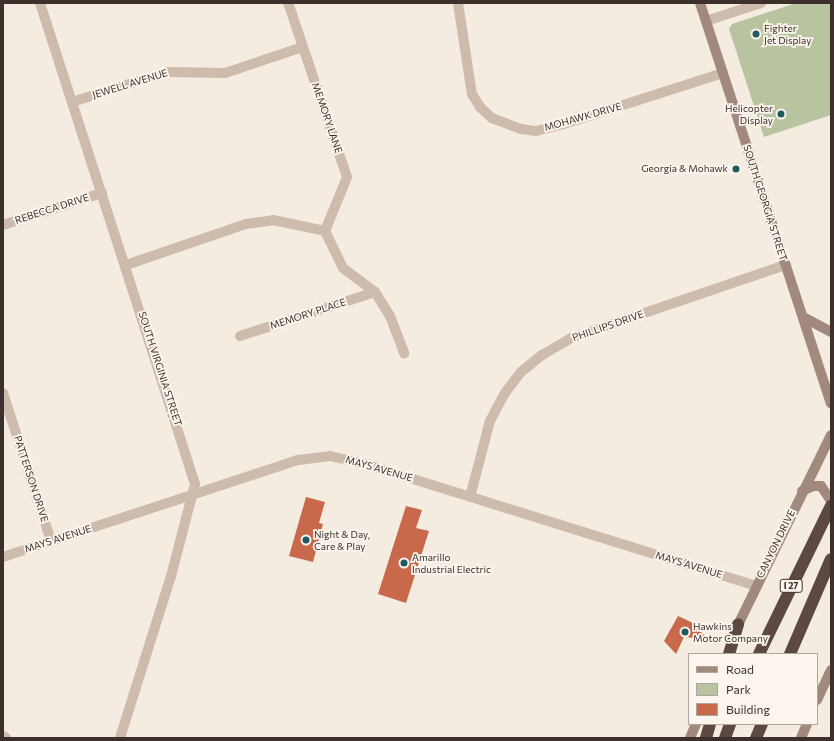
<!DOCTYPE html>
<style>
body{margin:0}
#map{position:relative;width:834px;height:741px;overflow:hidden;background:#f4ebe1;font-family:Commissioner,sans-serif}
div>[style]{position:absolute}
.green>*{inset:0;background:#b8c4a0}
.building>*{inset:0;background:#c8694b}
.minor>*{height:10px;margin:-5px;padding:0 5px;transform-origin:5px;border-radius:5px;background:#cdbbac}
.tertiary>*{height:10px;margin:-5px;padding:0 5px;transform-origin:5px;border-radius:5px;background:#cdbbac}
.secondary>*{height:10px;margin:-5px;padding:0 5px;transform-origin:5px;border-radius:5px;background:#a18a7d}
.motorway>*{height:12px;margin:-6px;padding:0 6px;transform-origin:6px;border-radius:6px;background:#5c4a42}
.dots>*{width:11px;height:11px;translate:-50% -50%;box-sizing:border-box;border:2px solid #fbf5ee;border-radius:50%}
span{translate:-50% -50%;white-space:nowrap;text-align:center;line-height:1.15;-webkit-text-stroke:3.5px #fbf5ee;paint-order:stroke}
.shield-label span{padding:1px 3px;background:#fbf5ee;border:1px solid;border-radius:3px;-webkit-text-stroke-width:0}
.shield-label{font-size:9px;color:#3b302b;font-weight:700}
.poi-label{font-size:10px;color:#3b302b}
.left{translate:0 -50%;text-align:left}
.right{translate:-100% -50%;text-align:right}
.street-label{font-size:10px;color:#3b302b}
.frame{position:absolute;inset:0;border:4px solid #3b302b;pointer-events:none}
.legend{position:absolute;left:688px;top:653px;width:130px;height:72px;box-sizing:border-box;background:#fbf5ee;border:1px solid #aea6a0;margin:0;padding:5px 7px;list-style:none;font-size:12px;color:#3b302b}
.legend li{display:flex;align-items:center;gap:8px;height:20px}
.legend b{width:20px;border:1px solid #aea6a0}
</style>
<div id="map">
<div class="green">
<div style="clip-path:polygon(796px 3px,831px 3px,831px 115px,764px 137px,729px 29px,732px 24px)"></div>
</div>
<div class="building">
<div style="clip-path:polygon(306px 497px,325px 502px,319px 523px,323px 524px,313px 562px,289px 556px)"></div>
<div style="clip-path:polygon(406px 506px,422px 510px,416px 528px,429px 531px,406px 603px,378px 594px)"></div>
<div style="clip-path:polygon(678px 616px,691px 622px,708px 639px,684px 637px,676px 654px,664px 641px)"></div>
</div>
<div class="minor">
<div style="left:458px;top:3px;width:92px;rotate:81.3deg"></div>
<div style="left:472px;top:94px;width:15px;rotate:58deg"></div>
<div style="left:480px;top:107px;width:16px;rotate:43deg"></div>
<div style="left:492px;top:118px;width:31px;rotate:21deg"></div>
<div style="left:521px;top:129px;width:15px;rotate:8deg"></div>
<div style="left:536px;top:131px;width:29px;rotate:-14deg"></div>
<div style="left:564px;top:124px;width:167px;rotate:-17.8deg"></div>
<div style="left:706px;top:21px;width:58px;rotate:-18.1deg"></div>
<div style="left:72px;top:102px;width:101px;rotate:-17.4deg"></div>
<div style="left:168px;top:72px;width:57px;rotate:1deg"></div>
<div style="left:225px;top:73px;width:82px;rotate:-18.4deg"></div>
<div style="left:3px;top:225px;width:104px;rotate:-17.9deg"></div>
<div style="left:325px;top:231px;width:41px;rotate:64.1deg"></div>
<div style="left:343px;top:268px;width:40px;rotate:37deg"></div>
<div style="left:375px;top:292px;width:28px;rotate:58deg"></div>
<div style="left:390px;top:316px;width:40px;rotate:69deg"></div>
<div style="left:126px;top:265px;width:127px;rotate:-18.9deg"></div>
<div style="left:246px;top:224px;width:27px;rotate:-8deg"></div>
<div style="left:273px;top:220px;width:53px;rotate:11.9deg"></div>
<div style="left:325px;top:231px;width:58px;rotate:-67.8deg"></div>
<div style="left:347px;top:177px;width:184px;rotate:-108.7deg"></div>
<div style="left:240px;top:336px;width:142px;rotate:-18.1deg"></div>
<div style="left:3px;top:393px;width:156px;rotate:72deg"></div>
<div style="left:470px;top:497px;width:79px;rotate:-75.3deg"></div>
<div style="left:490px;top:421px;width:32px;rotate:-62deg"></div>
<div style="left:505px;top:393px;width:26px;rotate:-53deg"></div>
<div style="left:521px;top:372px;width:27px;rotate:-39deg"></div>
<div style="left:542px;top:355px;width:34px;rotate:-30deg"></div>
<div style="left:571px;top:338px;width:227px;rotate:-18.8deg"></div>
<div style="left:3px;top:736px;width:4px;rotate:34deg"></div>
</div>
<div class="tertiary">
<div style="left:40px;top:3px;width:505px;rotate:72.14deg"></div>
<div style="left:195px;top:484px;width:95px;rotate:104.6deg"></div>
<div style="left:171px;top:576px;width:170px;rotate:107.5deg"></div>
<div style="left:3px;top:557px;width:311px;rotate:-18.2deg"></div>
<div style="left:298px;top:460px;width:32px;rotate:-7deg"></div>
<div style="left:330px;top:456px;width:36px;rotate:13deg"></div>
<div style="left:365px;top:464px;width:410px;rotate:17.3deg"></div>
</div>
<div class="secondary">
<div style="left:700px;top:3px;width:421px;rotate:71.9deg"></div>
<div style="left:803px;top:317px;width:32px;rotate:28deg"></div>
<div style="left:802px;top:491px;width:12px;rotate:-24deg"></div>
<div style="left:813px;top:486px;width:8px"></div>
<div style="left:821px;top:486px;width:18px;rotate:56deg"></div>
<div style="left:735px;top:631px;width:218px;rotate:-63.9deg"></div>
<div style="left:817px;top:700px;width:33px;rotate:-65deg"></div>
<div style="left:690px;top:738px;width:15px;rotate:-67deg"></div>
<div style="left:801px;top:738px;width:15px;rotate:-67deg"></div>
</div>
<div class="motorway">
<div style="left:729px;top:654px;width:31px;rotate:-73deg"></div>
<div style="left:759px;top:654px;width:165px;rotate:-64.1deg"></div>
<div style="left:790px;top:654px;width:103px;rotate:-66.7deg"></div>
<div style="left:706px;top:738px;width:15px;rotate:-74deg"></div>
<div style="left:725px;top:738px;width:15px;rotate:-70deg"></div>
<div style="left:756px;top:738px;width:15px;rotate:-67deg"></div>
</div>
<div class="dots">
<div style="left:756px;top:34px;background:#1f5a5e"></div>
<div style="left:781px;top:114px;background:#1f5a5e"></div>
<div style="left:736px;top:169px;background:#1f5a5e"></div>
<div style="left:306px;top:540px;background:#1f5a5e"></div>
<div style="left:404px;top:563px;background:#1f5a5e"></div>
<div style="left:685px;top:632px;background:#1f5a5e"></div>
</div>
<div class="shield-label">
<span style="left:791px;top:586px">I 27</span>
</div>
<div class="poi-label">
<span class="left" style="left:764px;top:34px">Fighter<br>Jet Display</span>
<span class="right" style="left:773px;top:114px">Helicopter<br>Display</span>
<span class="right" style="left:728px;top:169px">Georgia &amp; Mohawk</span>
<span class="left" style="left:314px;top:540px">Night &amp; Day,<br>Care &amp; Play</span>
<span class="left" style="left:412px;top:563px">Amarillo<br>Industrial Electric</span>
<span class="left" style="left:693px;top:632px">Hawkins<br>Motor Company</span>
</div>
<div class="street-label">
<span style="left:130px;top:84px;rotate:-17deg">JEWELL AVENUE</span>
<span style="left:583px;top:117px;rotate:-16deg">MOHAWK DRIVE</span>
<span style="left:327px;top:118px;rotate:71deg">MEMORY LANE</span>
<span style="left:765px;top:203px;rotate:72deg">SOUTH GEORGIA STREET</span>
<span style="left:52px;top:209px;rotate:-18deg">REBECCA DRIVE</span>
<span style="left:308px;top:314px;rotate:-18deg">MEMORY PLACE</span>
<span style="left:608px;top:326px;rotate:-19deg">PHILLIPS DRIVE</span>
<span style="left:160px;top:369px;rotate:72deg">SOUTH VIRGINIA STREET</span>
<span style="left:379px;top:469px;rotate:16deg">MAYS AVENUE</span>
<span style="left:31px;top:479px;rotate:72deg">PATTERSON DRIVE</span>
<span style="left:58px;top:539px;rotate:-18deg">MAYS AVENUE</span>
<span style="left:776px;top:544px;rotate:-64deg">CANYON DRIVE</span>
<span style="left:689px;top:565px;rotate:17deg">MAYS AVENUE</span>
</div>
<div class="frame"></div>
<ul class="legend">
<li><b style="height:5px;background:#a18a7d"></b>Road</li>
<li><b style="height:11px;background:#b8c4a0"></b>Park</li>
<li><b style="height:11px;background:#c8694b"></b>Building</li>
</ul>
</div>
